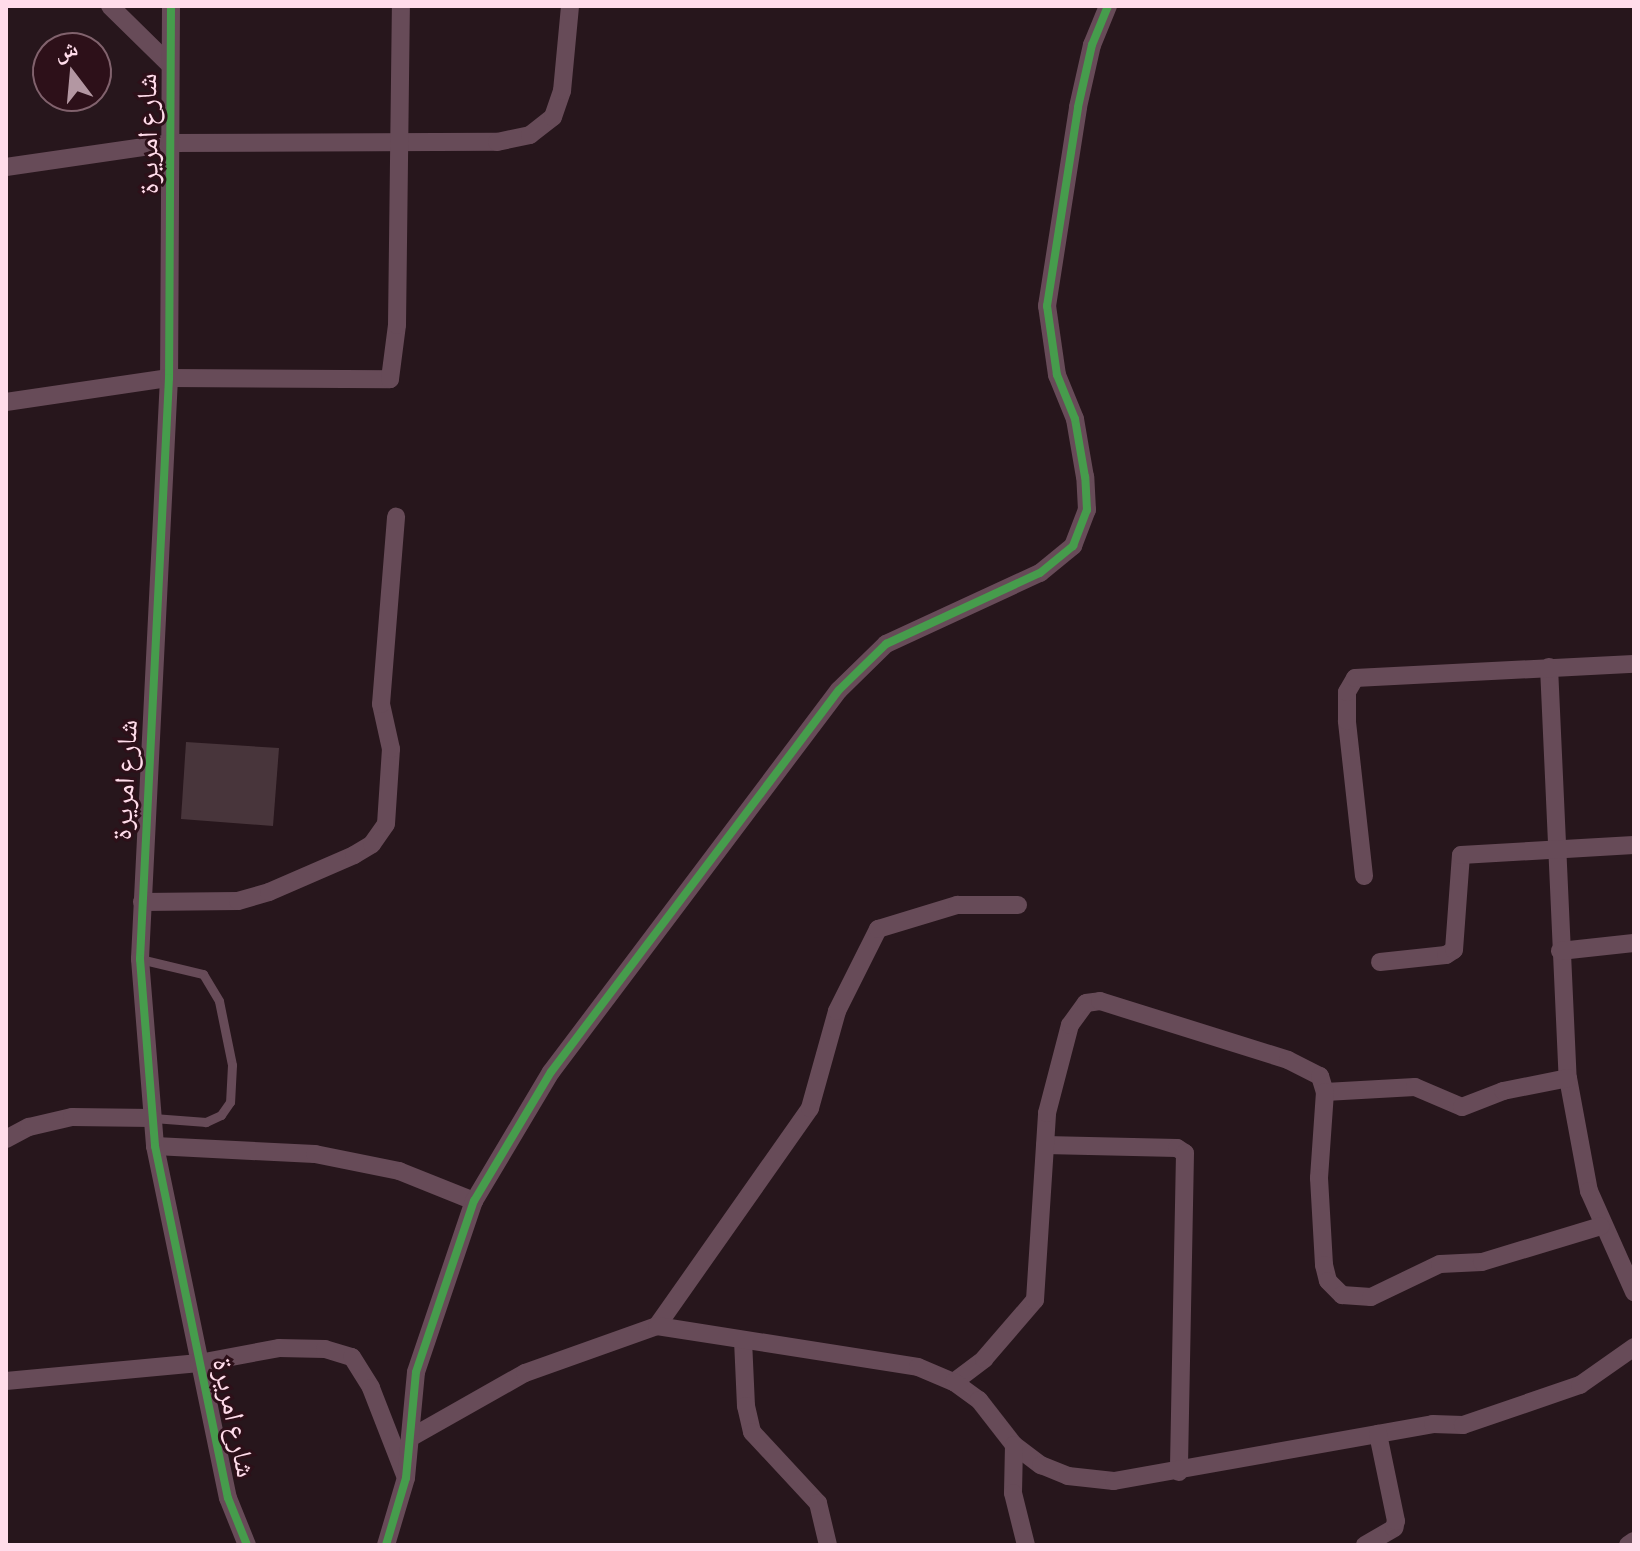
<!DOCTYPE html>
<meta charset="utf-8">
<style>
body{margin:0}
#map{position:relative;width:1640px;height:1551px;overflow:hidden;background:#27161c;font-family:"Alegreya Sans","Noto Naskh Arabic",sans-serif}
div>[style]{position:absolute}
.building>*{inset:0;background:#48353b}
.lane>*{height:9px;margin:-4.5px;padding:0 4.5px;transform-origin:4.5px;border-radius:4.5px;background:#674b58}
.street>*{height:18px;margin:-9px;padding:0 9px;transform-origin:9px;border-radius:9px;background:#674b58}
.cycleway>*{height:8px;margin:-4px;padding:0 4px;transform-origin:4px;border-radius:4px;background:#469c4c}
span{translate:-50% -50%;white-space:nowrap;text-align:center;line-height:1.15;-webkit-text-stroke:6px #2d1019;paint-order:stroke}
.street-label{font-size:28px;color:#ffdcea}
.frame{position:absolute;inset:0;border:8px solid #ffdcea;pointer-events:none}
.north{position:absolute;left:32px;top:32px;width:80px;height:80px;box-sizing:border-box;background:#2d1019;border:2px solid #81626d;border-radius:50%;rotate:344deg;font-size:22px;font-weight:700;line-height:32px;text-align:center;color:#ffdcea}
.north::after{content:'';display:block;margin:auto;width:28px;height:36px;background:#b397a2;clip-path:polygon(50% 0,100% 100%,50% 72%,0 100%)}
</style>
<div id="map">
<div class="building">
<div style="clip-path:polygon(186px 742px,279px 748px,273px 826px,181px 819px)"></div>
</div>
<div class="lane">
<div style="left:140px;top:959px;width:65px;rotate:13.4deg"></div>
<div style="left:203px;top:974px;width:31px;rotate:59deg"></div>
<div style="left:219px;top:1001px;width:65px;rotate:78.5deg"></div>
<div style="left:232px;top:1065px;width:37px;rotate:93deg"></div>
<div style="left:230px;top:1102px;width:16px;rotate:125deg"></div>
<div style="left:221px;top:1115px;width:17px;rotate:155deg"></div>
<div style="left:206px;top:1122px;width:53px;rotate:-175.7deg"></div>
</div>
<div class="street">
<div style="left:110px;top:6px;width:84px;rotate:44.5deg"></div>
<div style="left:171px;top:6px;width:372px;rotate:90.3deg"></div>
<div style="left:169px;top:378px;width:582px;rotate:92.86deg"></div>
<div style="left:140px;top:959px;width:188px;rotate:85.4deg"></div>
<div style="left:155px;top:1146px;width:359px;rotate:78.3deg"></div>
<div style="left:228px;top:1498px;width:51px;rotate:68deg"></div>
<div style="left:6px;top:167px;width:166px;rotate:-8.3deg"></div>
<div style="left:170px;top:143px;width:327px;rotate:-0.2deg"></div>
<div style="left:497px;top:142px;width:34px;rotate:-12deg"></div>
<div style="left:530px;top:135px;width:29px;rotate:-38deg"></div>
<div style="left:553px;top:117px;width:28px;rotate:-71deg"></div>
<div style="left:562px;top:91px;width:85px;rotate:-84.6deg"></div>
<div style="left:6px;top:402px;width:165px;rotate:-8.4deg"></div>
<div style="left:169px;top:378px;width:221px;rotate:0.3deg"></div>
<div style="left:390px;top:379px;width:54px;rotate:-82.6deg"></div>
<div style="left:397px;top:325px;width:319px;rotate:-89.3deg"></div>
<div style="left:1549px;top:667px;width:411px;rotate:87.4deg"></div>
<div style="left:1568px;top:1078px;width:115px;rotate:79.5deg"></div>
<div style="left:1589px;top:1191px;width:111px;rotate:66deg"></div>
<div style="left:1364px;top:876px;width:156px;rotate:-96.3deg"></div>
<div style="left:1347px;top:721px;width:29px;rotate:-90deg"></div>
<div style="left:1347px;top:692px;width:16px;rotate:-60deg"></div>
<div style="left:1355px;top:678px;width:279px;rotate:-2.9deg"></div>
<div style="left:142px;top:902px;width:96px;rotate:-0.6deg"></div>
<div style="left:238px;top:901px;width:32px;rotate:-16deg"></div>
<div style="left:269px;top:892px;width:93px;rotate:-23.5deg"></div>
<div style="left:354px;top:855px;width:21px;rotate:-31deg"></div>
<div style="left:372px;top:844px;width:24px;rotate:-55deg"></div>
<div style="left:386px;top:824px;width:75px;rotate:-86.2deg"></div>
<div style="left:391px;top:749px;width:46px;rotate:-102.5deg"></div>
<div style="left:381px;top:704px;width:188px;rotate:-85.4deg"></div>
<div style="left:1560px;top:951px;width:74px;rotate:-6.2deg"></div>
<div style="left:1380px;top:962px;width:66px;rotate:-6.1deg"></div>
<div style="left:1446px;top:955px;width:9px;rotate:-32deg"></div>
<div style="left:1454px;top:950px;width:95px;rotate:-85.8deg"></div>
<div style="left:1461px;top:855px;width:173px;rotate:-3.3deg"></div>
<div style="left:1325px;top:1092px;width:90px;rotate:-3.2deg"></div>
<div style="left:1415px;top:1087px;width:51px;rotate:23.1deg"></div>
<div style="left:1462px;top:1107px;width:44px;rotate:-21.3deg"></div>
<div style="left:1503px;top:1091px;width:66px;rotate:-11.3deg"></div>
<div style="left:6px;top:1139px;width:26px;rotate:-28deg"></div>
<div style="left:29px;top:1127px;width:44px;rotate:-13.1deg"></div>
<div style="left:72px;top:1117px;width:80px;rotate:0.7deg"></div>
<div style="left:1045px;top:1145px;width:132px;rotate:1.3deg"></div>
<div style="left:1177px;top:1148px;width:9px;rotate:32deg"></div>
<div style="left:1185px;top:1153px;width:319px;rotate:91.1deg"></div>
<div style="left:155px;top:1146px;width:160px;rotate:2.9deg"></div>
<div style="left:315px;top:1154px;width:86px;rotate:11.4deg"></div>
<div style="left:399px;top:1171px;width:81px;rotate:21.8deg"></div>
<div style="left:657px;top:1326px;width:266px;rotate:-54.9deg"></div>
<div style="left:810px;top:1108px;width:101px;rotate:-74.4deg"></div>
<div style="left:837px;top:1011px;width:92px;rotate:-63.4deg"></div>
<div style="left:878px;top:929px;width:83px;rotate:-16.9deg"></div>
<div style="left:957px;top:905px;width:61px"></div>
<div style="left:743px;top:1340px;width:66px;rotate:87.4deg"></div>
<div style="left:746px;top:1406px;width:27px;rotate:77deg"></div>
<div style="left:752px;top:1432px;width:97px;rotate:47.1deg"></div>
<div style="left:818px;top:1503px;width:43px;rotate:76.6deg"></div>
<div style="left:6px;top:1381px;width:194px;rotate:-5.3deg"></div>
<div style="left:199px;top:1363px;width:81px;rotate:-10.6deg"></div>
<div style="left:279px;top:1348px;width:46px;rotate:1.2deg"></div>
<div style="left:325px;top:1349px;width:28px;rotate:17deg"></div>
<div style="left:352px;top:1357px;width:36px;rotate:58deg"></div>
<div style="left:371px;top:1388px;width:93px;rotate:68.7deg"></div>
<div style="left:954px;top:1382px;width:38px;rotate:-37deg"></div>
<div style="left:984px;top:1359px;width:78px;rotate:-49.2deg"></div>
<div style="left:1035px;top:1300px;width:187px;rotate:-86.3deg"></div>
<div style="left:1047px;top:1113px;width:91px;rotate:-75.4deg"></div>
<div style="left:1070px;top:1025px;width:27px;rotate:-54deg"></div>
<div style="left:1086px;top:1003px;width:14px;rotate:-8deg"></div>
<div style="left:1100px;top:1001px;width:197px;rotate:17.4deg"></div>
<div style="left:1288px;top:1060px;width:36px;rotate:27deg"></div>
<div style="left:1320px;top:1076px;width:17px;rotate:73deg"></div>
<div style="left:1325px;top:1092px;width:86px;rotate:94deg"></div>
<div style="left:1319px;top:1178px;width:87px;rotate:86.7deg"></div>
<div style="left:1324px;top:1265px;width:16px;rotate:76deg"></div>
<div style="left:1328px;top:1281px;width:20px;rotate:45deg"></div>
<div style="left:1342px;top:1295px;width:29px;rotate:4deg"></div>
<div style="left:1371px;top:1297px;width:76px;rotate:-25.6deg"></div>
<div style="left:1440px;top:1264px;width:42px;rotate:-2.7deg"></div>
<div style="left:1482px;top:1262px;width:124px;rotate:-16.8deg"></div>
<div style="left:410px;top:1438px;width:132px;rotate:-29.5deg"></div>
<div style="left:525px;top:1373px;width:140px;rotate:-19.6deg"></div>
<div style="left:657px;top:1326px;width:264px;rotate:8.9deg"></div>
<div style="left:918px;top:1367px;width:39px;rotate:23deg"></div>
<div style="left:954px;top:1382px;width:31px;rotate:36deg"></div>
<div style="left:979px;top:1400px;width:57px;rotate:52.1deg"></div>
<div style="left:1014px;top:1445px;width:34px;rotate:37deg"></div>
<div style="left:1041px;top:1465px;width:29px;rotate:22deg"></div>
<div style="left:1068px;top:1476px;width:46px;rotate:6.2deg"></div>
<div style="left:1114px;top:1481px;width:324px;rotate:-10.1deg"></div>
<div style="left:1433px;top:1424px;width:30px;rotate:2deg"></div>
<div style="left:1463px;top:1425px;width:124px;rotate:-18.9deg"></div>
<div style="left:1580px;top:1385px;width:66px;rotate:-35.1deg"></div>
<div style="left:1014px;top:1445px;width:48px;rotate:91.2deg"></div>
<div style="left:1013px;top:1493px;width:54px;rotate:76deg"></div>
<div style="left:386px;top:1545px;width:70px;rotate:-73.4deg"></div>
<div style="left:406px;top:1478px;width:106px;rotate:-84.6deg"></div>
<div style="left:416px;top:1372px;width:181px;rotate:-71.3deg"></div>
<div style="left:474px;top:1201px;width:150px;rotate:-59.2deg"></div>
<div style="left:551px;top:1072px;width:478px;rotate:-53deg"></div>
<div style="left:839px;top:690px;width:66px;rotate:-44.4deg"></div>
<div style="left:886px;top:644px;width:170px;rotate:-24.8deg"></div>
<div style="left:1040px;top:573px;width:43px;rotate:-39.3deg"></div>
<div style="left:1073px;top:546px;width:39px;rotate:-69deg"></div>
<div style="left:1087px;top:510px;width:33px;rotate:-93deg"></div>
<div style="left:1085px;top:477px;width:59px;rotate:-99.8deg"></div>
<div style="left:1075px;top:419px;width:48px;rotate:-112.2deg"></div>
<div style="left:1057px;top:375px;width:70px;rotate:-98.2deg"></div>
<div style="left:1047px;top:306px;width:201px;rotate:-81.1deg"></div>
<div style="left:1078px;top:107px;width:64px;rotate:-77.3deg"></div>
<div style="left:1092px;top:45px;width:42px;rotate:-67.7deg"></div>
<div style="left:1365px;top:1545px;width:34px;rotate:-30deg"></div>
<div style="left:1394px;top:1528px;width:7px;rotate:-74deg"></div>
<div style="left:1396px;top:1521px;width:89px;rotate:-101.7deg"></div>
<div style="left:1628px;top:1545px;width:7px;rotate:-34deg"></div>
</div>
<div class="cycleway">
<div style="left:171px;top:6px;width:372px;rotate:90.3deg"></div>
<div style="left:169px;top:378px;width:582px;rotate:92.86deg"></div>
<div style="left:140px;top:959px;width:188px;rotate:85.4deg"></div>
<div style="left:155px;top:1146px;width:359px;rotate:78.3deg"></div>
<div style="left:228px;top:1498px;width:51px;rotate:68deg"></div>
<div style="left:386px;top:1545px;width:70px;rotate:-73.4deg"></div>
<div style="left:406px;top:1478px;width:106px;rotate:-84.6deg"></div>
<div style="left:416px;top:1372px;width:181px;rotate:-71.3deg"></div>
<div style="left:474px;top:1201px;width:150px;rotate:-59.2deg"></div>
<div style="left:551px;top:1072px;width:478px;rotate:-53deg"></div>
<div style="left:839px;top:690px;width:66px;rotate:-44.4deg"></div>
<div style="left:886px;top:644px;width:170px;rotate:-24.8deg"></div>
<div style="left:1040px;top:573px;width:43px;rotate:-39.3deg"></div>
<div style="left:1073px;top:546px;width:39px;rotate:-69deg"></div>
<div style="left:1087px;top:510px;width:33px;rotate:-93deg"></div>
<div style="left:1085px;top:477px;width:59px;rotate:-99.8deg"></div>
<div style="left:1075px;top:419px;width:48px;rotate:-112.2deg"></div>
<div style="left:1057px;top:375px;width:70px;rotate:-98.2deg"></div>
<div style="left:1047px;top:306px;width:201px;rotate:-81.1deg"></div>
<div style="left:1078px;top:107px;width:64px;rotate:-77.3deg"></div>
<div style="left:1092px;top:45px;width:42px;rotate:-67.7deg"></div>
</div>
<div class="street-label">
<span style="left:149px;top:134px;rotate:-91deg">شارع امريرة</span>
<span style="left:126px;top:780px;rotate:-87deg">شارع امريرة</span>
<span style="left:233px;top:1418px;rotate:78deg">شارع امريرة</span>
</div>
<div class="frame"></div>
<div class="north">ش</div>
</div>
